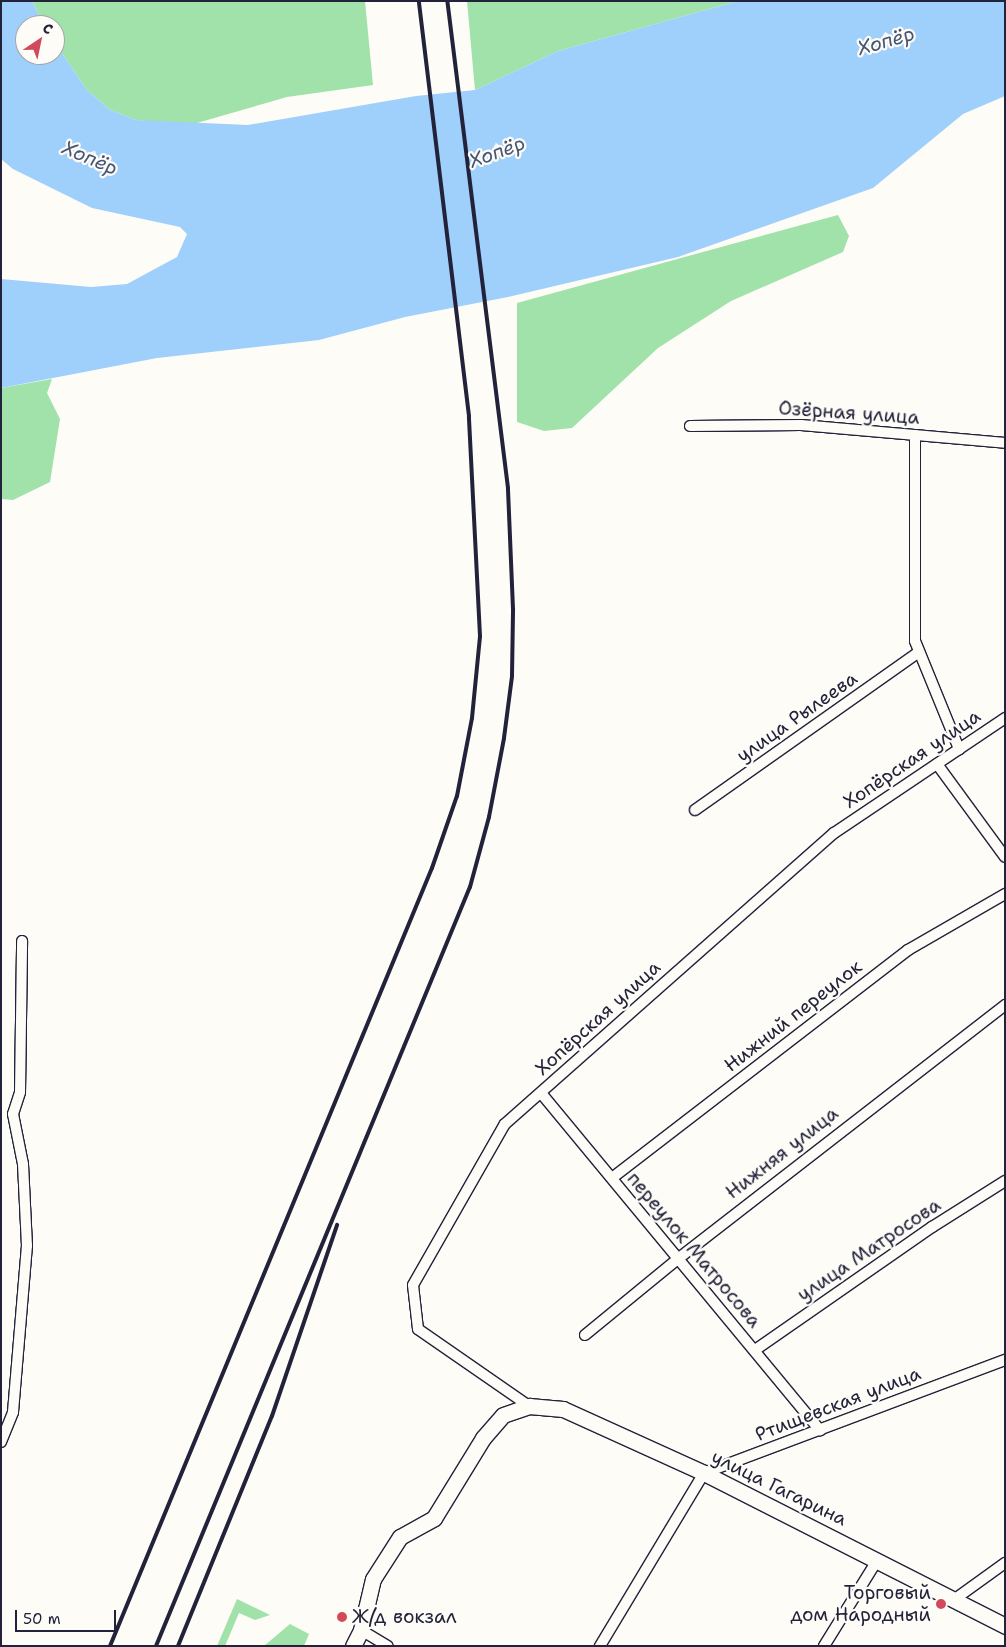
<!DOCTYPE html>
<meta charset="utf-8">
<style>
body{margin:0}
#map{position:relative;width:1006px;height:1647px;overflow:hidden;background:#fdfcf7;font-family:"Shantell Sans",sans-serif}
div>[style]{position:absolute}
.green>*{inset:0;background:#a1e1aa}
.water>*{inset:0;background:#9fcffb}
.roads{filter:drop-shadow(1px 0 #22223b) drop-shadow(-1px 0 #22223b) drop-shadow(0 1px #22223b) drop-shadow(0 -1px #22223b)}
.street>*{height:10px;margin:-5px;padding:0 5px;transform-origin:5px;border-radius:5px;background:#fdfcf7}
.secondary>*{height:15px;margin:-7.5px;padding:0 7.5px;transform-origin:7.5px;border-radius:7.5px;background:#fdfcf7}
.rail>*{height:4px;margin:-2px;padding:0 2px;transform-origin:2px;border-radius:2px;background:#22223b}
.dots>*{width:14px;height:14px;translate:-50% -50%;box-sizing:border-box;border:2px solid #fdfcf7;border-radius:50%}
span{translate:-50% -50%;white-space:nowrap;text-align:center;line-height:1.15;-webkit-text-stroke:4.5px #fdfcf7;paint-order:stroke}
.street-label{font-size:19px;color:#22223b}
.poi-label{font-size:19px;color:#22223b}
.right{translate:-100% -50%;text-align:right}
.left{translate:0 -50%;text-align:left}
.water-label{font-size:20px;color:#485675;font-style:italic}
.frame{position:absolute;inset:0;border:2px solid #22223b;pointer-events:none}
.north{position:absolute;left:15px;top:15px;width:50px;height:50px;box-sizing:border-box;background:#fdfcf7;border:1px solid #a5a5ac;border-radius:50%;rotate:34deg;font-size:14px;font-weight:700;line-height:20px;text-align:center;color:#22223b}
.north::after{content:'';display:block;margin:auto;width:18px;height:22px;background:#d1495b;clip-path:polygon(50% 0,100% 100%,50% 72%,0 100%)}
.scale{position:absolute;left:15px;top:1610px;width:101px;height:22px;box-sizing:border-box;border:2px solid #22223b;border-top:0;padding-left:6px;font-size:15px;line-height:18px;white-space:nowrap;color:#22223b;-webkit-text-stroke:4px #fdfcf7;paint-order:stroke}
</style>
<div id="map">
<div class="green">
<div style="clip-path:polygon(32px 1px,365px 1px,373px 85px,287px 97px,190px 125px,136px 120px,110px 110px,87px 90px,55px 43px,55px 25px,44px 25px)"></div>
<div style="clip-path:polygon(467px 1px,738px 1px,558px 51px,475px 90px)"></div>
<div style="clip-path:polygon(838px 215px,849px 236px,843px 252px,731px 301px,658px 348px,572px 428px,544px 431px,517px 422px,517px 303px)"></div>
<div style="clip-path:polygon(52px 379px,47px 393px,60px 419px,50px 482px,13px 500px,1px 499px,1px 388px)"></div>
<div style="clip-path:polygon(237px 1599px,270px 1615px,255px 1620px,239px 1613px,225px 1646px,217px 1646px)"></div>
<div style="clip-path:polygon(290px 1624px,309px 1634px,304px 1646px,264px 1646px)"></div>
</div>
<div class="water">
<div style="clip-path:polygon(1px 1px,32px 1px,44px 25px,25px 25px,25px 55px,55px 55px,55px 43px,87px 90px,110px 110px,136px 120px,248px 125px,416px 96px,475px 90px,558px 51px,738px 1px,1005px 1px,1005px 96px,963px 114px,873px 188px,678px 257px,508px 297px,405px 317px,319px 340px,157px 358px,1px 388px,1px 279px,91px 287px,127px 284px,177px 257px,187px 234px,180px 227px,92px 208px,13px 169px,1px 159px)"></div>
</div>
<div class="roads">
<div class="street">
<div style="left:690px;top:426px;width:111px;rotate:-0.5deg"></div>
<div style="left:801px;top:425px;width:205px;rotate:5deg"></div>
<div style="left:915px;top:435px;width:206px;rotate:90deg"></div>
<div style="left:915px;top:641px;width:117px;rotate:67.8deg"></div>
<div style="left:937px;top:764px;width:115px;rotate:53.8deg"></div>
<div style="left:695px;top:810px;width:274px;rotate:-35.2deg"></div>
<div style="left:541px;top:1093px;width:438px;rotate:50.4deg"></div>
<div style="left:612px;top:1178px;width:374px;rotate:-37.6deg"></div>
<div style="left:908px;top:950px;width:112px;rotate:-30deg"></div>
<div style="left:585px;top:1335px;width:122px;rotate:-39.3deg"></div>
<div style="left:679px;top:1258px;width:413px;rotate:-37.8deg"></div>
<div style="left:755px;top:1350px;width:216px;rotate:-34.8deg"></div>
<div style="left:932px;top:1227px;width:86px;rotate:-32.2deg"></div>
<div style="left:529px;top:1406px;width:135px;rotate:-145.3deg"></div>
<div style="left:418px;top:1329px;width:44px;rotate:-96.5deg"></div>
<div style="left:413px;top:1285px;width:185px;rotate:-60.3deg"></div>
<div style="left:505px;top:1124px;width:439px;rotate:-41.5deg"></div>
<div style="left:834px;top:833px;width:206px;rotate:-33.9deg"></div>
<div style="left:1px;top:1442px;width:32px;rotate:-68deg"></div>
<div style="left:13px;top:1412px;width:167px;rotate:-85.2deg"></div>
<div style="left:27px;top:1246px;width:82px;rotate:-92.8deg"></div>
<div style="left:23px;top:1164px;width:51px;rotate:-101.3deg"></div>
<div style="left:13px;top:1114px;width:23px;rotate:-72deg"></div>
<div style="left:20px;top:1092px;width:151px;rotate:-89.2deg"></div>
<div style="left:955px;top:1599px;width:62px;rotate:-35.8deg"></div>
<div style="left:361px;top:1630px;width:31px;rotate:31deg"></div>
<div style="left:600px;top:1646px;width:202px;rotate:-59deg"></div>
<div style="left:704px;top:1473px;width:322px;rotate:-20.6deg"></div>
<div style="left:824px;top:1646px;width:102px;rotate:-58.2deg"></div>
</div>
<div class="secondary">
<div style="left:353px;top:1646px;width:18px;rotate:-63deg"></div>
<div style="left:361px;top:1630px;width:52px;rotate:-76.8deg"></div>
<div style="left:373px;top:1579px;width:50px;rotate:-57.3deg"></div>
<div style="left:400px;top:1537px;width:39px;rotate:-29deg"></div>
<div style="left:434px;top:1518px;width:94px;rotate:-58.5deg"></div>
<div style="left:483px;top:1438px;width:30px;rotate:-49deg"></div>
<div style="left:503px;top:1415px;width:28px;rotate:-19deg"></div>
<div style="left:529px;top:1406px;width:34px;rotate:5deg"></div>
<div style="left:563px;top:1409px;width:155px;rotate:24.4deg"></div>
<div style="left:704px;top:1473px;width:338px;rotate:26.9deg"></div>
</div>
</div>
<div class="rail">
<div style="left:110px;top:1646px;width:842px;rotate:-67.52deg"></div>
<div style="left:432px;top:868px;width:76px;rotate:-70.9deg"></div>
<div style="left:457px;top:796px;width:79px;rotate:-79.1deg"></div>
<div style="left:472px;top:718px;width:82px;rotate:-84.4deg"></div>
<div style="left:480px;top:636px;width:220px;rotate:-92.9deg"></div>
<div style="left:469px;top:416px;width:418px;rotate:-96.9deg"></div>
<div style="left:156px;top:1646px;width:821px;rotate:-67.53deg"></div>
<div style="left:470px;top:887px;width:73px;rotate:-74.8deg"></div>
<div style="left:489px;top:817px;width:80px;rotate:-79.2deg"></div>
<div style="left:504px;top:738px;width:63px;rotate:-82.6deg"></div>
<div style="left:512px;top:676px;width:67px;rotate:-89.1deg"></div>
<div style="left:513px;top:609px;width:121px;rotate:-92.4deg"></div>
<div style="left:508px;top:488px;width:491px;rotate:-97.1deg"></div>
<div style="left:178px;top:1646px;width:248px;rotate:-67.8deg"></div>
<div style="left:272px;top:1416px;width:202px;rotate:-71.2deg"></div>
</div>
<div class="dots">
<div style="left:941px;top:1604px;background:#d1495b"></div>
<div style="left:342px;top:1617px;background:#d1495b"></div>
</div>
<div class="street-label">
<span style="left:849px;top:413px;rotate:4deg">Озёрная улица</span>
<span style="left:797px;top:717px;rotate:-35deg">улица Рылеева</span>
<span style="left:912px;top:759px;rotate:-34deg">Хопёрская улица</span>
<span style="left:793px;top:1016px;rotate:-38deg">Нижний переулок</span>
<span style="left:598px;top:1018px;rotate:-42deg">Хопёрская улица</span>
<span style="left:782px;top:1153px;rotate:-38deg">Нижняя улица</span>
<span style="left:694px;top:1250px;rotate:50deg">переулок Матросова</span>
<span style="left:869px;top:1250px;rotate:-34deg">улица Матросова</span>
<span style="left:838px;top:1404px;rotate:-21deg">Ртищевская улица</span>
<span style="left:779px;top:1488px;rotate:26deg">улица Гагарина</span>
</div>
<div class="poi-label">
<span class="right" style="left:931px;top:1604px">Торговый<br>дом Народный</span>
<span class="left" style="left:352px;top:1617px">Ж/д вокзал</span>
</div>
<div class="water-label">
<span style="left:886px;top:41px;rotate:-16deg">Хопёр</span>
<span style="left:497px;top:152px;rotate:-20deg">Хопёр</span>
<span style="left:90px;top:158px;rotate:23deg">Хопёр</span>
</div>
<div class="frame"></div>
<div class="north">С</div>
<div class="scale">50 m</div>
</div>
